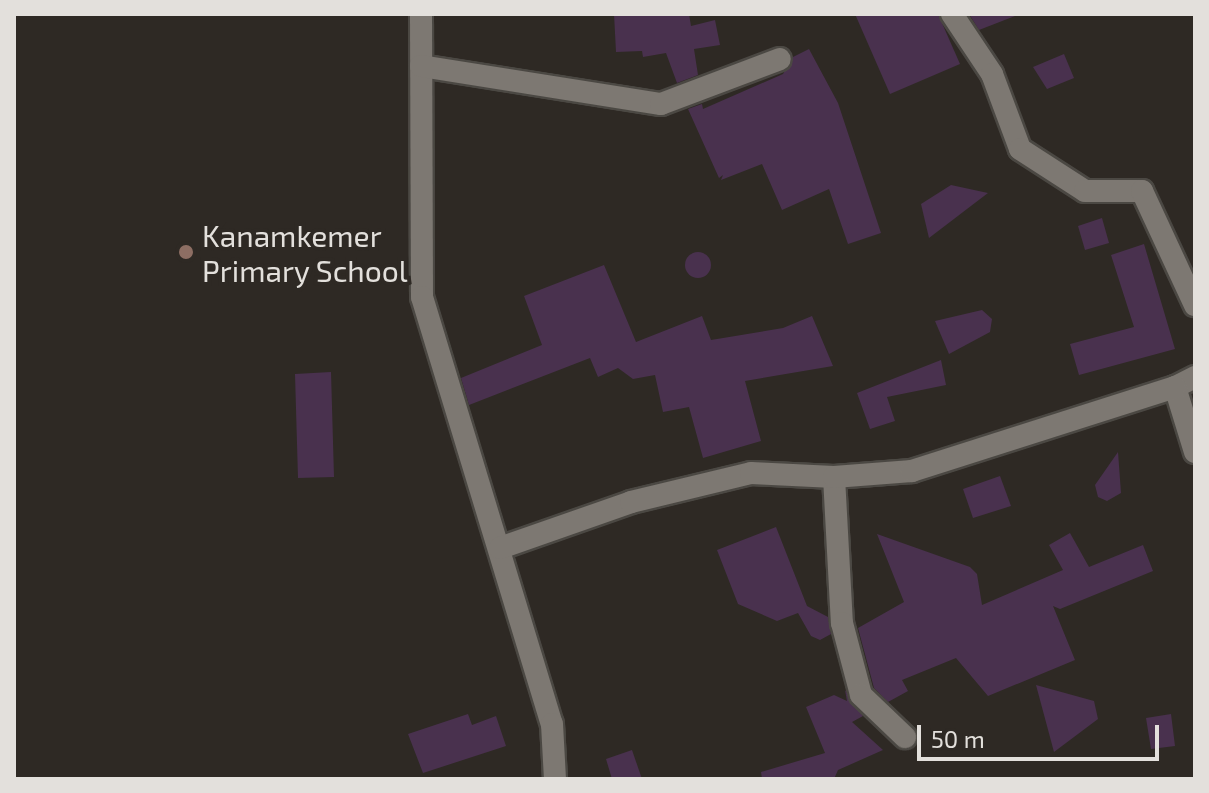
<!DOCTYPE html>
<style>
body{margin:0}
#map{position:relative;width:1209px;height:793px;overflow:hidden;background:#2e2924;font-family:"Exo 2",sans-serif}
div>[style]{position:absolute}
.building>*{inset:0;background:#49314e}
.round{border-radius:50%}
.roads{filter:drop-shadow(2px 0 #4b4843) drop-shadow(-2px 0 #4b4843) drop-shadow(0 2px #4b4843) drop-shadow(0 -2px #4b4843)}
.minor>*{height:22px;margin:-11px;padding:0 11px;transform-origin:11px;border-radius:11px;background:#7d7872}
.dots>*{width:22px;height:22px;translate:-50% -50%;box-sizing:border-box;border:4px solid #2e2924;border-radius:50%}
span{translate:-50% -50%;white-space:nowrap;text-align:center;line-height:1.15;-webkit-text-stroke:8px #2e2924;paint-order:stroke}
.poi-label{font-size:30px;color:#e3e0dc}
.left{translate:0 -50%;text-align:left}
.frame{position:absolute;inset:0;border:16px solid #e3e0dc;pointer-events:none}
.scale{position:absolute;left:917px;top:725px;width:242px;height:36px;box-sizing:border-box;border:4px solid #e3e0dc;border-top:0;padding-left:10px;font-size:24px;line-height:28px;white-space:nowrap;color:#e3e0dc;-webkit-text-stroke:6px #2e2924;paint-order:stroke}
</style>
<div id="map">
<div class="building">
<div style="clip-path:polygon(614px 14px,689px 14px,691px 26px,715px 20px,720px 45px,694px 49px,698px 75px,677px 83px,666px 53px,643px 57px,642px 51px,616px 52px)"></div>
<div style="clip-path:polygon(855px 14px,938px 14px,960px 64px,890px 94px)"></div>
<div style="clip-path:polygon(969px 14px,1015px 14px,1015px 16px,979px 30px)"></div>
<div style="clip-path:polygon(809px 49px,838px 103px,881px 233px,848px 244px,829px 189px,782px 210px,762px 164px,721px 180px,723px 175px,719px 178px,688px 109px,702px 104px,703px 109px,783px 74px,793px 57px)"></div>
<div style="clip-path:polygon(1064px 54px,1074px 78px,1047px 89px,1033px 67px)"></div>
<div style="clip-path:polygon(951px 185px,988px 193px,929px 238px,921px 204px)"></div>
<div style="clip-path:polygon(1102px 218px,1109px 243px,1085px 250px,1078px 226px)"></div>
<div style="clip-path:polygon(1144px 244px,1175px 349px,1079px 375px,1070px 344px,1134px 327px,1111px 255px)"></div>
<div class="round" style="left:685px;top:252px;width:26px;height:26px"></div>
<div style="clip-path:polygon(604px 265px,636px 342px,702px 316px,711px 340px,783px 328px,812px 316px,833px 366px,745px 381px,761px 441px,703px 458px,689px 407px,663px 412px,655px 375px,633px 379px,618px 368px,598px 377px,590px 358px,469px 405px,461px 378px,542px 345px,524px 296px)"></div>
<div style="clip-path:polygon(982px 310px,992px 319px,990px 332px,949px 354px,935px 321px)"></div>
<div style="clip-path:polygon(941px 360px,946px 385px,887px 397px,895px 421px,870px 429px,857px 393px)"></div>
<div style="clip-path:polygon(331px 372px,334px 477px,298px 478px,295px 374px)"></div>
<div style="clip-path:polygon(1118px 452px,1121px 493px,1107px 501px,1098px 497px,1095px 485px)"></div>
<div style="clip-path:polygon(1000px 476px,1011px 506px,973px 518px,963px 489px)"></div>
<div style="clip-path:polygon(776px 527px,807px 606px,828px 617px,831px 634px,820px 640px,811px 636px,798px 613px,777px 621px,738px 604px,717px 550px)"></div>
<div style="clip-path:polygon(1070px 533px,1089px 567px,1143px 545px,1153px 571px,1060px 609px,1053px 606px,1075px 660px,988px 696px,956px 658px,902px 680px,908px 691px,888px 702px,874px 688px,858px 628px,904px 602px,877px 534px,970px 567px,977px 574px,982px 605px,1063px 570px,1049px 545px)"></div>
<div style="clip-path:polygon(1036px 685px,1094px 701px,1098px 719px,1054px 752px)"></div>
<div style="clip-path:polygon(845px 690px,863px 716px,852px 722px,883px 750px,838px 770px,834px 779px,762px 779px,761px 772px,825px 753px,806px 707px,834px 695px,847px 701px)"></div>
<div style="clip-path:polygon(468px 714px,472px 725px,496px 716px,506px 746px,423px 773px,408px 734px)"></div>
<div style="clip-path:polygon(1171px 714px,1175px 746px,1151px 749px,1146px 718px)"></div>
<div style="clip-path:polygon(632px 750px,642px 779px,612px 779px,606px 759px)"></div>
</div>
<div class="roads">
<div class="minor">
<div style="left:421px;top:14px;width:283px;rotate:89.8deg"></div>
<div style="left:422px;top:297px;width:446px;rotate:73.1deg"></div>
<div style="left:552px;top:724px;width:55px;rotate:86.9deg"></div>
<div style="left:952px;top:14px;width:72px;rotate:56.3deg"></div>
<div style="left:992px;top:74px;width:80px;rotate:69.5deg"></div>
<div style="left:1020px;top:149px;width:77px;rotate:32.9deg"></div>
<div style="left:1085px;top:191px;width:57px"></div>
<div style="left:1142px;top:191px;width:126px;rotate:65.1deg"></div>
<div style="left:421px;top:66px;width:243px;rotate:9deg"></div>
<div style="left:661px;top:104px;width:127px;rotate:-20.7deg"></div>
<div style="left:1195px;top:377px;width:22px;rotate:153deg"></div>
<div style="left:1175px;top:387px;width:68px;rotate:72.9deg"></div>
<div style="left:834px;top:477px;width:146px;rotate:86.9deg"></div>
<div style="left:842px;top:623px;width:74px;rotate:75.2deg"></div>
<div style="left:861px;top:695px;width:61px;rotate:43.7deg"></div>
<div style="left:500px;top:548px;width:139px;rotate:-19.3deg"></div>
<div style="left:631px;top:502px;width:123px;rotate:-13.6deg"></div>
<div style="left:751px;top:473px;width:83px;rotate:2.8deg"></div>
<div style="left:834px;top:477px;width:78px;rotate:-4.4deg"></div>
<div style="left:912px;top:471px;width:276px;rotate:-17.7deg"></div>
</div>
</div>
<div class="dots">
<div style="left:186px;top:252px;background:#8d6e63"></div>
</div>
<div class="poi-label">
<span class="left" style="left:202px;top:252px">Kanamkemer<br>Primary School</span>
</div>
<div class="frame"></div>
<div class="scale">50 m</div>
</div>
